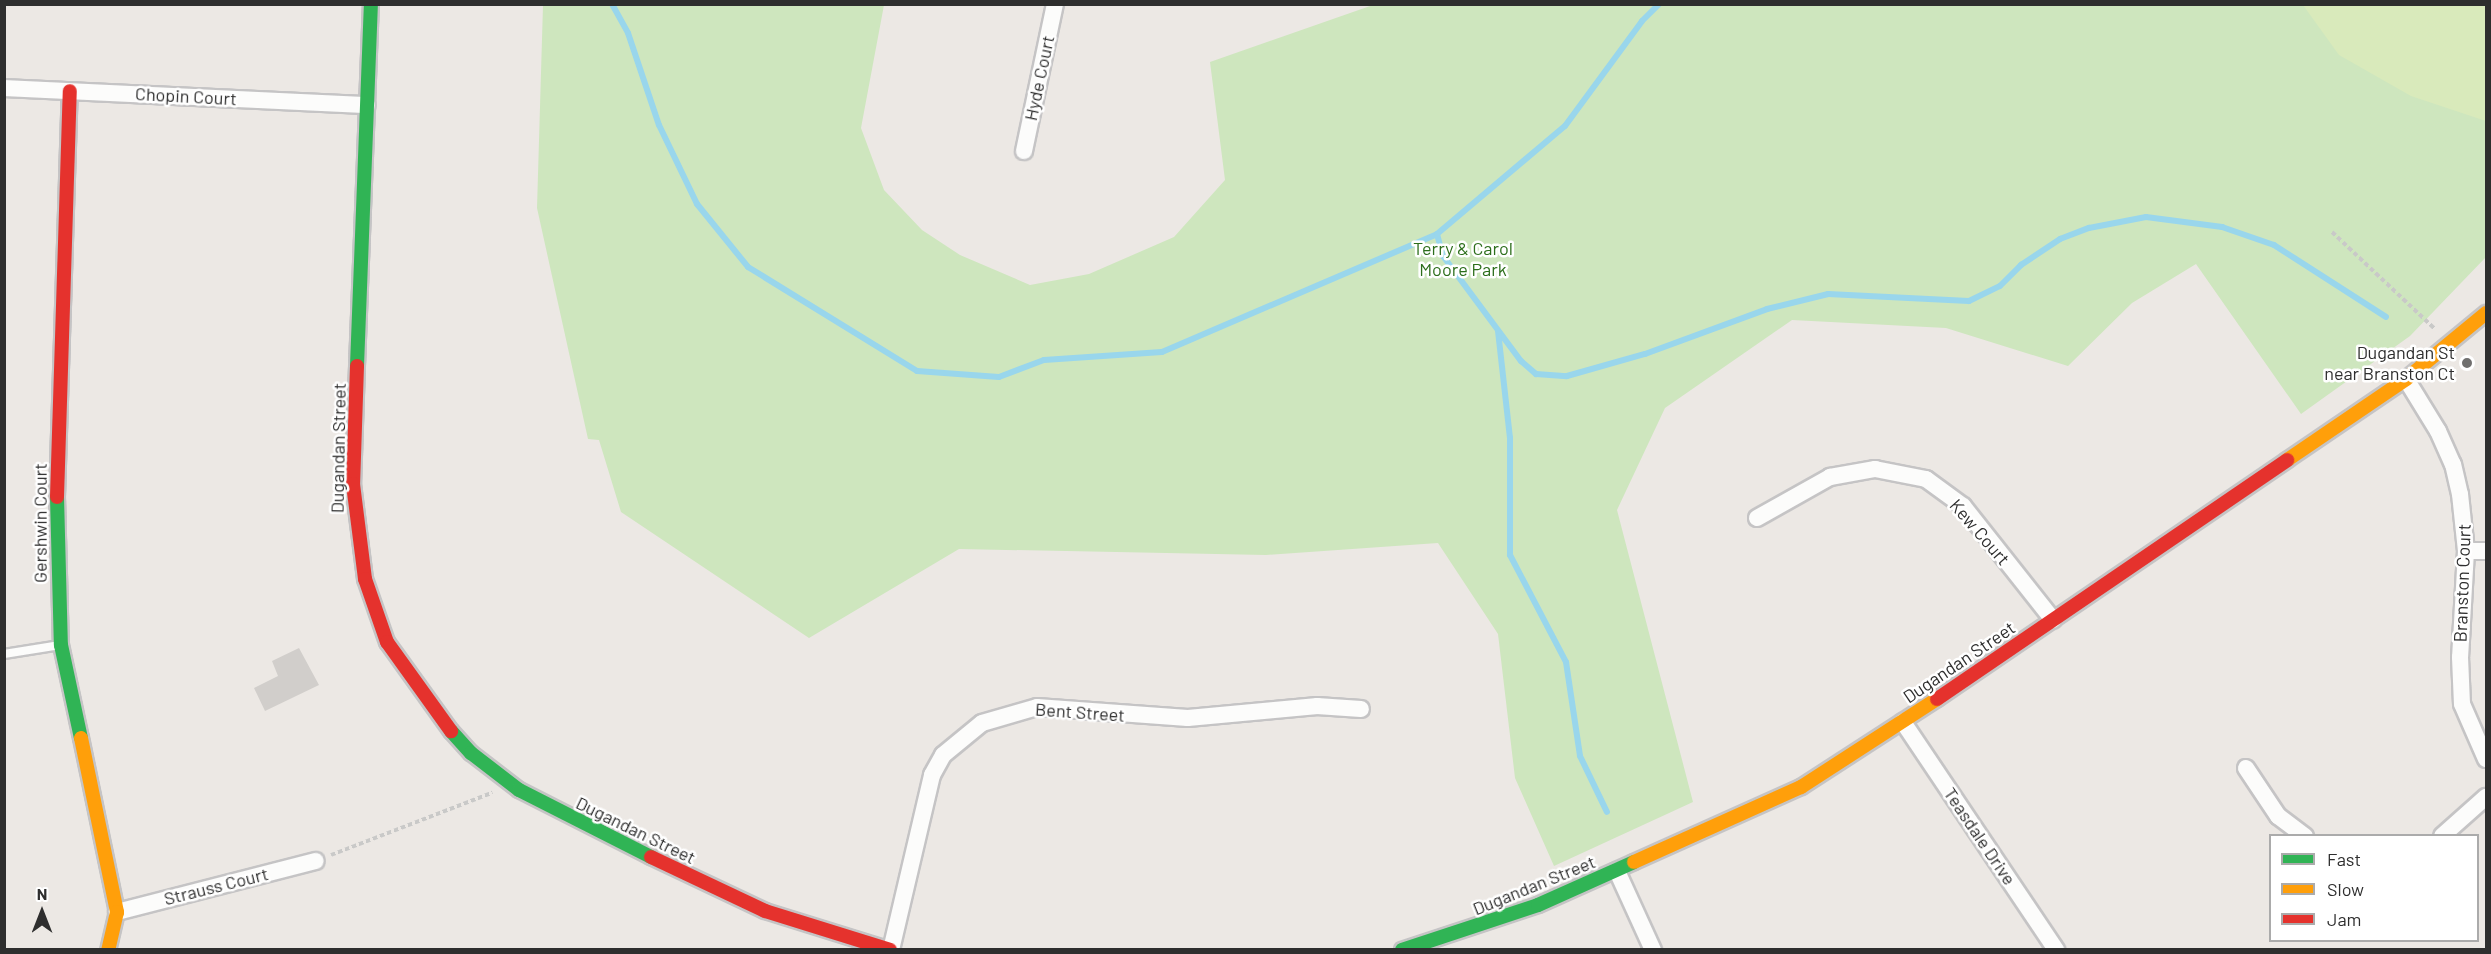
<!DOCTYPE html>
<style>
body{margin:0}
#map{position:relative;width:2491px;height:954px;overflow:hidden;background:#ece8e4;font-family:Barlow,sans-serif}
div>[style]{position:absolute}
.green>*{inset:0;background:#cee6be}
.pitch>*{inset:0;background:#d9eabb}
.stream>*{height:6px;margin:-3px;padding:0 3px;transform-origin:3px;border-radius:3px;background:#99d6ec}
.building>*{inset:0;background:#d1cecb}
.path>*{height:4px;margin-top:-2px;transform-origin:0;background:repeating-linear-gradient(90deg,#c9c9c8 0 4.5px,transparent 0 7.5px)}
.roads{filter:drop-shadow(2px 0 #c5c4c5) drop-shadow(-2px 0 #c5c4c5) drop-shadow(0 2px #c5c4c5) drop-shadow(0 -2px #c5c4c5)}
.lane>*{height:8px;margin:-4px;padding:0 4px;transform-origin:4px;border-radius:4px;background:#fcfcfb}
.street>*{height:16px;margin:-8px;padding:0 8px;transform-origin:8px;border-radius:8px;background:#fcfcfb}
.fast>*{height:14px;margin:-7px;padding:0 7px;transform-origin:7px;border-radius:7px;background:#30b455}
.slow>*{height:14px;margin:-7px;padding:0 7px;transform-origin:7px;border-radius:7px;background:#ff9f0a}
.jam>*{height:14px;margin:-7px;padding:0 7px;transform-origin:7px;border-radius:7px;background:#e5322d}
.dots>*{width:16px;height:16px;translate:-50% -50%;box-sizing:border-box;border:3px solid #fff;border-radius:50%}
span{translate:-50% -50%;white-space:nowrap;text-align:center;line-height:1.15;-webkit-text-stroke:5px #fff;paint-order:stroke}
.street-label{font-size:18px;color:#2e2e2e}
.park-label{font-size:18px;color:#2c6e1b}
.poi-label{font-size:18px;color:#2e2e2e}
.right{translate:-100% -50%;text-align:right}
.frame{position:absolute;inset:0;border:6px solid #2e2e2e;pointer-events:none}
.legend{position:absolute;left:2269px;top:834px;width:210px;height:108px;box-sizing:border-box;background:#fff;border:2px solid #ababab;margin:0;padding:8px 10px;list-style:none;font-size:18px;color:#2e2e2e}
.legend li{display:flex;align-items:center;gap:12px;height:30px}
.legend b{width:30px;border:2px solid #ababab}
.north{position:absolute;left:12px;top:882px;width:60px;height:60px;-webkit-text-stroke:4px #fff;paint-order:stroke;rotate:0deg;font-size:16px;font-weight:700;line-height:24px;text-align:center;color:#2e2e2e}
.north::after{content:'';display:block;margin:auto;width:21px;height:27px;background:#2e2e2e;clip-path:polygon(50% 0,100% 100%,50% 72%,0 100%)}
</style>
<div id="map">
<div class="green">
<div style="clip-path:polygon(543px 5px,884px 5px,861px 128px,884px 190px,922px 230px,960px 255px,1030px 285px,1089px 274px,1174px 237px,1225px 180px,1210px 62px,1373px 5px,2486px 5px,2486px 257px,2410px 336px,2301px 414px,2196px 264px,2132px 303px,2068px 366px,1946px 328px,1792px 320px,1665px 408px,1617px 510px,1693px 802px,1554px 866px,1515px 778px,1498px 634px,1438px 543px,1266px 555px,959px 549px,809px 638px,621px 512px,599px 440px,588px 439px,537px 208px)"></div>
</div>
<div class="pitch">
<div style="clip-path:polygon(2303px 5px,2486px 5px,2486px 121px,2411px 96px,2339px 55px)"></div>
</div>
<div class="stream">
<div style="left:612px;top:4px;width:33px;rotate:61deg"></div>
<div style="left:628px;top:33px;width:97px;rotate:71.4deg"></div>
<div style="left:659px;top:125px;width:88px;rotate:64.3deg"></div>
<div style="left:697px;top:204px;width:81px;rotate:51deg"></div>
<div style="left:748px;top:267px;width:198px;rotate:31.6deg"></div>
<div style="left:917px;top:371px;width:82px;rotate:4.2deg"></div>
<div style="left:999px;top:377px;width:48px;rotate:-20.7deg"></div>
<div style="left:1044px;top:360px;width:118px;rotate:-3.9deg"></div>
<div style="left:1162px;top:352px;width:299px;rotate:-23.2deg"></div>
<div style="left:1437px;top:234px;width:167px;rotate:-40.2deg"></div>
<div style="left:1565px;top:126px;width:130px;rotate:-53.7deg"></div>
<div style="left:1642px;top:21px;width:24px;rotate:-45deg"></div>
<div style="left:1437px;top:234px;width:23px;rotate:75deg"></div>
<div style="left:1443px;top:256px;width:131px;rotate:53.4deg"></div>
<div style="left:1521px;top:361px;width:20px;rotate:41deg"></div>
<div style="left:1536px;top:374px;width:31px;rotate:4deg"></div>
<div style="left:1567px;top:376px;width:81px;rotate:-15.8deg"></div>
<div style="left:1645px;top:354px;width:130px;rotate:-20.2deg"></div>
<div style="left:1767px;top:309px;width:63px;rotate:-13.8deg"></div>
<div style="left:1828px;top:294px;width:141px;rotate:2.8deg"></div>
<div style="left:1969px;top:301px;width:34px;rotate:-26deg"></div>
<div style="left:2000px;top:286px;width:30px;rotate:-45deg"></div>
<div style="left:2021px;top:265px;width:47px;rotate:-33.7deg"></div>
<div style="left:2060px;top:239px;width:31px;rotate:-21deg"></div>
<div style="left:2089px;top:228px;width:58px;rotate:-10.9deg"></div>
<div style="left:2146px;top:217px;width:77px;rotate:7.5deg"></div>
<div style="left:2222px;top:227px;width:55px;rotate:19.1deg"></div>
<div style="left:2274px;top:245px;width:133px;rotate:32.7deg"></div>
<div style="left:1498px;top:331px;width:108px;rotate:83.6deg"></div>
<div style="left:1510px;top:438px;width:117px;rotate:90deg"></div>
<div style="left:1510px;top:555px;width:121px;rotate:62.4deg"></div>
<div style="left:1566px;top:662px;width:95px;rotate:81.5deg"></div>
<div style="left:1580px;top:756px;width:62px;rotate:64.3deg"></div>
</div>
<div class="building">
<div style="clip-path:polygon(299px 648px,319px 685px,265px 711px,254px 688px,278px 676px,272px 661px)"></div>
</div>
<div class="path">
<div style="left:2332px;top:232px;width:140px;rotate:43.3deg"></div>
<div style="left:331px;top:855px;width:173px;rotate:-21.1deg"></div>
</div>
<div class="roads">
<div class="lane">
<div style="left:4px;top:654px;width:57px;rotate:-9.1deg"></div>
</div>
<div class="street">
<div style="left:4px;top:88px;width:363px;rotate:2.7deg"></div>
<div style="left:1024px;top:151px;width:150px;rotate:-78.1deg"></div>
<div style="left:2406px;top:379px;width:61px;rotate:58.4deg"></div>
<div style="left:2438px;top:431px;width:36px;rotate:66deg"></div>
<div style="left:2453px;top:464px;width:31px;rotate:77deg"></div>
<div style="left:2460px;top:494px;width:57px;rotate:84deg"></div>
<div style="left:2466px;top:551px;width:106px;rotate:93.2deg"></div>
<div style="left:2460px;top:657px;width:47px;rotate:87.6deg"></div>
<div style="left:2462px;top:704px;width:60px;rotate:66.4deg"></div>
<div style="left:1757px;top:518px;width:84px;rotate:-29.3deg"></div>
<div style="left:1830px;top:477px;width:46px;rotate:-10.1deg"></div>
<div style="left:1875px;top:469px;width:52px;rotate:11.1deg"></div>
<div style="left:1926px;top:479px;width:46px;rotate:36.1deg"></div>
<div style="left:1963px;top:506px;width:145px;rotate:51.7deg"></div>
<div style="left:2466px;top:551px;width:20px"></div>
<div style="left:1903px;top:722px;width:275px;rotate:56.1deg"></div>
<div style="left:2246px;top:768px;width:58px;rotate:56.3deg"></div>
<div style="left:2278px;top:816px;width:34px;rotate:37deg"></div>
<div style="left:2442px;top:836px;width:59px;rotate:-41.6deg"></div>
<div style="left:1617px;top:871px;width:87px;rotate:65.5deg"></div>
<div style="left:117px;top:912px;width:205px;rotate:-14.4deg"></div>
<div style="left:891px;top:950px;width:180px;rotate:-76.8deg"></div>
<div style="left:932px;top:775px;width:23px;rotate:-61deg"></div>
<div style="left:943px;top:755px;width:50px;rotate:-39.4deg"></div>
<div style="left:982px;top:723px;width:57px;rotate:-16.2deg"></div>
<div style="left:1037px;top:707px;width:151px;rotate:4.2deg"></div>
<div style="left:1188px;top:718px;width:130px;rotate:-5.3deg"></div>
<div style="left:1317px;top:706px;width:44px;rotate:3.9deg"></div>
</div>
<div class="fast">
<div style="left:357px;top:366px;width:362px;rotate:-87.8deg"></div>
<div style="left:57px;top:497px;width:148px;rotate:88.5deg"></div>
<div style="left:61px;top:645px;width:95px;rotate:77.9deg"></div>
<div style="left:451px;top:731px;width:30px;rotate:48deg"></div>
<div style="left:471px;top:753px;width:61px;rotate:37.6deg"></div>
<div style="left:519px;top:790px;width:148px;rotate:26.9deg"></div>
<div style="left:1402px;top:950px;width:143px;rotate:-18.3deg"></div>
<div style="left:1538px;top:905px;width:105px;rotate:-24.1deg"></div>
</div>
<div class="slow">
<div style="left:2287px;top:460px;width:144px;rotate:-34.2deg"></div>
<div style="left:2406px;top:379px;width:104px;rotate:-39.5deg"></div>
<div style="left:81px;top:738px;width:178px;rotate:78.3deg"></div>
<div style="left:117px;top:912px;width:39px;rotate:103deg"></div>
<div style="left:1634px;top:862px;width:183px;rotate:-24.2deg"></div>
<div style="left:1801px;top:787px;width:162px;rotate:-32.9deg"></div>
</div>
<div class="jam">
<div style="left:357px;top:366px;width:118px;rotate:91.9deg"></div>
<div style="left:353px;top:484px;width:96px;rotate:82.8deg"></div>
<div style="left:365px;top:579px;width:67px;rotate:70.8deg"></div>
<div style="left:387px;top:642px;width:110px;rotate:54.3deg"></div>
<div style="left:57px;top:497px;width:406px;rotate:-88.2deg"></div>
<div style="left:1937px;top:699px;width:424px;rotate:-34.3deg"></div>
<div style="left:651px;top:857px;width:126px;rotate:25.3deg"></div>
<div style="left:765px;top:911px;width:131px;rotate:17.3deg"></div>
</div>
</div>
<div class="dots">
<div style="left:2467px;top:363px;background:#706f6e"></div>
</div>
<div class="street-label">
<span style="left:1039px;top:78px;rotate:-78deg">Hyde Court</span>
<span style="left:186px;top:96px;rotate:3deg">Chopin Court</span>
<span style="left:338px;top:448px;rotate:-89deg">Dugandan Street</span>
<span style="left:40px;top:523px;rotate:-90deg">Gershwin Court</span>
<span style="left:1980px;top:532px;rotate:49deg">Kew Court</span>
<span style="left:2462px;top:583px;rotate:-88deg">Branston Court</span>
<span style="left:1959px;top:662px;rotate:-34deg">Dugandan Street</span>
<span style="left:1080px;top:712px;rotate:4deg">Bent Street</span>
<span style="left:636px;top:830px;rotate:26deg">Dugandan Street</span>
<span style="left:1980px;top:836px;rotate:56deg">Teasdale Drive</span>
<span style="left:1534px;top:885px;rotate:-22deg">Dugandan Street</span>
<span style="left:216px;top:886px;rotate:-14deg">Strauss Court</span>
</div>
<div class="park-label">
<span style="left:1463px;top:259px">Terry &amp; Carol<br>Moore Park</span>
</div>
<div class="poi-label">
<span class="right" style="left:2455px;top:363px">Dugandan St<br>near Branston Ct</span>
</div>
<div class="frame"></div>
<ul class="legend">
<li><b style="height:8px;background:#30b455"></b>Fast</li>
<li><b style="height:8px;background:#ff9f0a"></b>Slow</li>
<li><b style="height:8px;background:#e5322d"></b>Jam</li>
</ul>
<div class="north">N</div>
</div>
